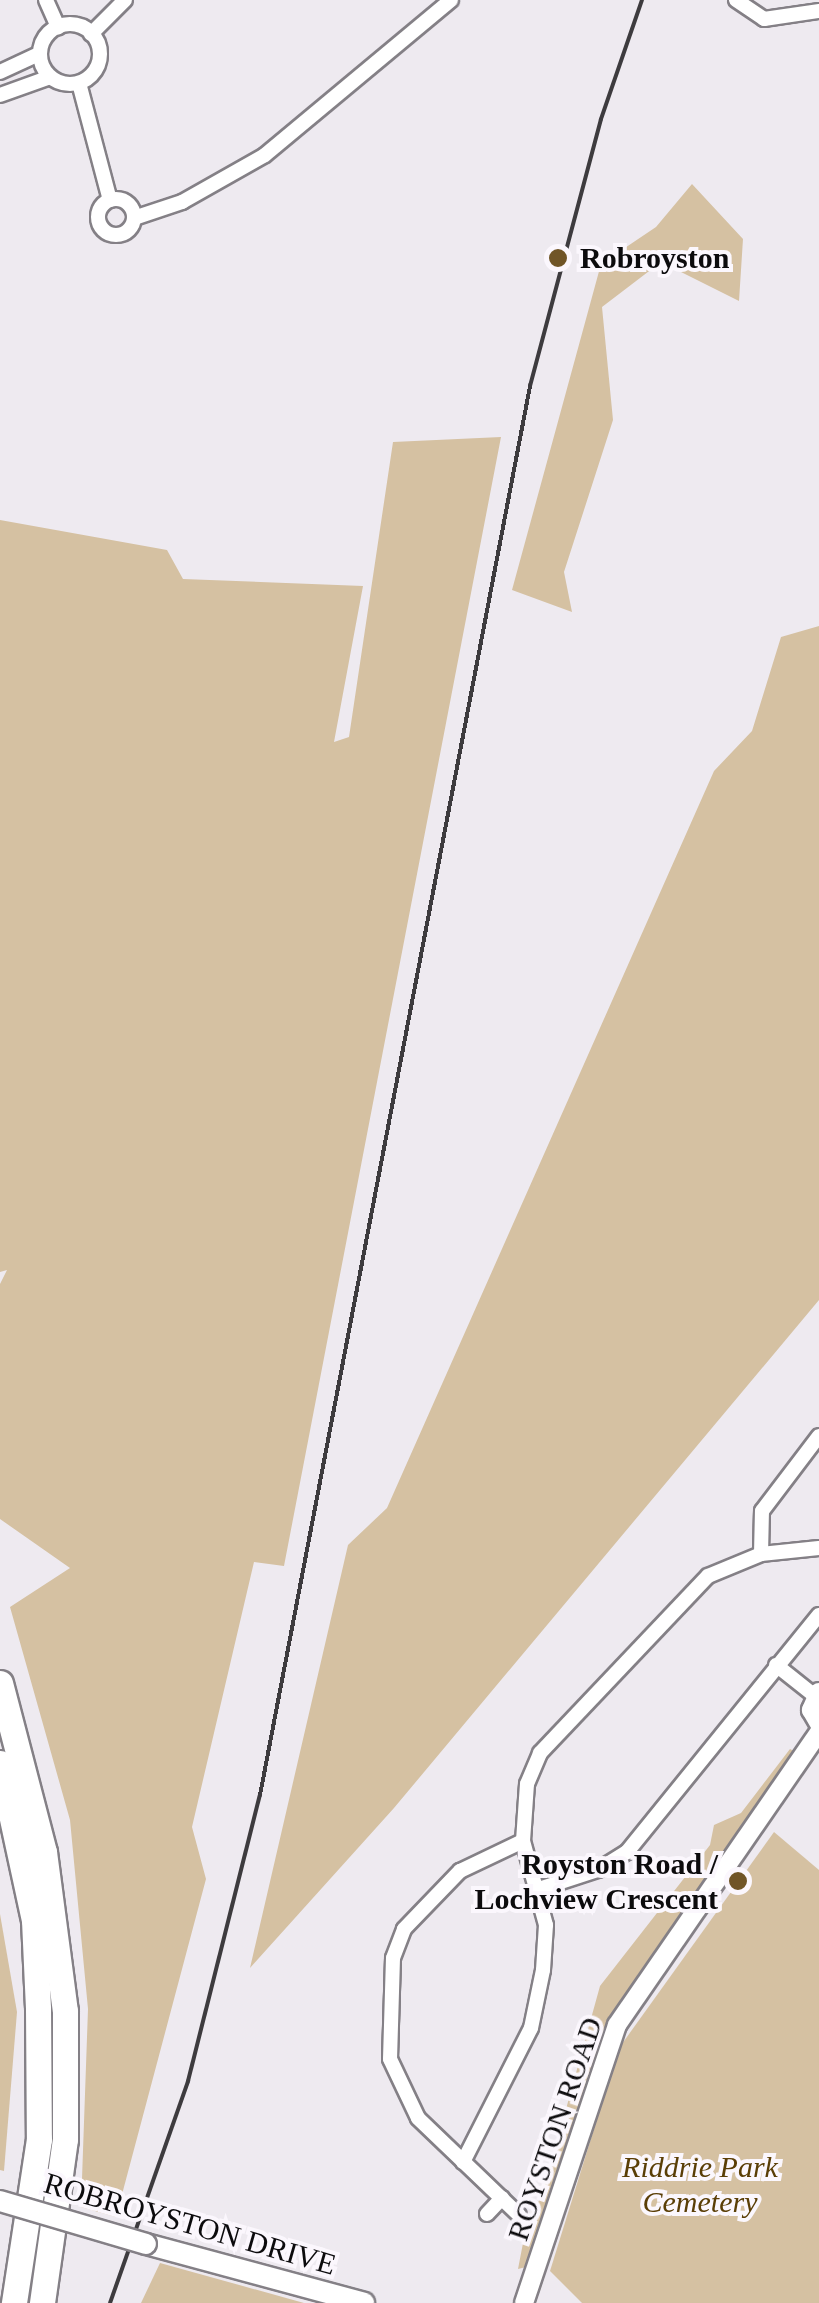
<!DOCTYPE html>
<style>
body{margin:0}
#map{position:relative;width:819px;height:2303px;overflow:hidden;background:#eeeaf0;font-family:"Times New Roman",serif}
div>[style]{position:absolute}
.green>*{inset:0;background:#d5c1a2}
.roads{filter:drop-shadow(2px 0 #848086) drop-shadow(-2px 0 #848086) drop-shadow(0 2px #848086) drop-shadow(0 -2px #848086)}
.minor>*{height:14px;margin:-7px;padding:0 7px;transform-origin:7px;border-radius:7px;background:#fff}
.minor>.ring{margin:-7px;padding:0;box-sizing:content-box;background:none;border:14px solid #fff;border-radius:50%}
.tertiary>*{height:18px;margin:-9px;padding:0 9px;transform-origin:9px;border-radius:9px;background:#fff}
.secondary>*{height:20px;margin:-10px;padding:0 10px;transform-origin:10px;border-radius:10px;background:#fff}
.motorway>*{height:25px;margin:-12.5px;padding:0 12.5px;transform-origin:12.5px;border-radius:12.5px;background:#fff}
.rail>*{height:4px;margin:-2px;padding:0 2px;transform-origin:2px;border-radius:2px;background:#3d3b3e}
.bridges{filter:drop-shadow(2px 0 #848086) drop-shadow(-2px 0 #848086) drop-shadow(0 2px #848086) drop-shadow(0 -2px #848086)}
.secondary-bridge>*{height:20px;margin:-10px;padding:0 10px;transform-origin:10px;border-radius:10px;background:#fff}
.dots>*{width:28px;height:28px;translate:-50% -50%;box-sizing:border-box;border:5px solid #fbf7fd;border-radius:50%}
span{translate:-50% -50%;white-space:nowrap;text-align:center;line-height:1.15;-webkit-text-stroke:8px #fbf7fd;paint-order:stroke}
.poi-label{font-size:30px;color:#0c0b0d;font-weight:700}
.left{translate:0 -50%;text-align:left}
.right{translate:-100% -50%;text-align:right}
.street-label{font-size:30px;color:#0c0b0d}
.park-label{font-size:30px;color:#5a3e06;font-style:italic}
</style>
<div id="map">
<div class="green">
<div style="clip-path:polygon(692px 184px,743px 239px,739px 301px,661px 262px,602px 307px,613px 420px,564px 572px,572px 612px,512px 590px,601px 264px,656px 227px)"></div>
<div style="clip-path:polygon(501px 437px,284px 1566px,254px 1562px,192px 1827px,206px 1879px,116px 2217px,81px 2207px,88px 2009px,70px 1820px,10px 1607px,70px 1568px,0 1519px,0 1284px,7px 1270px,0 1272px,0 520px,167px 550px,183px 579px,363px 586px,334px 742px,349px 737px,393px 442px)"></div>
<div style="clip-path:polygon(819px 626px,819px 1300px,394px 1808px,250px 1968px,348px 1545px,387px 1508px,714px 771px,752px 731px,781px 637px)"></div>
<div style="clip-path:polygon(790px 1749px,796px 1752px,785px 1772px,610px 2019px,526px 2267px,518px 2269px,528px 2217px,542px 2196px,600px 1986px,710px 1845px,714px 1825px,741px 1813px)"></div>
<div style="clip-path:polygon(774px 1832px,819px 1870px,819px 2303px,582px 2303px,550px 2271px,619px 2048px)"></div>
<div style="clip-path:polygon(0 1914px,17px 2012px,4px 2171px,0 2170px)"></div>
<div style="clip-path:polygon(160px 2263px,304px 2303px,141px 2303px)"></div>
</div>
<div class="roads">
<div class="minor">
<div style="left:46px;top:0;width:30px;rotate:66deg"></div>
<div style="left:736px;top:0;width:34px;rotate:34deg"></div>
<div style="left:764px;top:19px;width:56px;rotate:-8.3deg"></div>
<div class="ring" style="left:40px;top:24px;width:46px;height:46px"></div>
<div style="left:91px;top:34px;width:48px;rotate:-45deg"></div>
<div style="left:0;top:72px;width:43px;rotate:-24.8deg"></div>
<div style="left:79px;top:83px;width:121px;rotate:75.2deg"></div>
<div style="left:0;top:95px;width:53px;rotate:-19.8deg"></div>
<div class="ring" style="left:98px;top:199px;width:22px;height:22px"></div>
<div style="left:134px;top:218px;width:51px;rotate:-18.4deg"></div>
<div style="left:182px;top:202px;width:95px;rotate:-29.5deg"></div>
<div style="left:265px;top:155px;width:242px;rotate:-39.8deg"></div>
<div style="left:761px;top:1554px;width:43px;rotate:-88.7deg"></div>
<div style="left:762px;top:1511px;width:94px;rotate:-52.8deg"></div>
<div style="left:776px;top:1665px;width:50px;rotate:38.5deg"></div>
<div style="left:539px;top:1889px;width:62px;rotate:-17.9deg"></div>
<div style="left:598px;top:1870px;width:34px;rotate:-32deg"></div>
<div style="left:627px;top:1852px;width:305px;rotate:-51deg"></div>
<div style="left:463px;top:2162px;width:150px;rotate:-63.1deg"></div>
<div style="left:531px;top:2028px;width:59px;rotate:-78.3deg"></div>
<div style="left:543px;top:1970px;width:45px;rotate:-86.2deg"></div>
<div style="left:546px;top:1925px;width:87px;rotate:-105.3deg"></div>
<div style="left:523px;top:1841px;width:57px;rotate:-86deg"></div>
<div style="left:527px;top:1784px;width:34px;rotate:-67deg"></div>
<div style="left:540px;top:1753px;width:244px;rotate:-46.5deg"></div>
<div style="left:708px;top:1576px;width:57px;rotate:-22.5deg"></div>
<div style="left:761px;top:1554px;width:58px;rotate:-5.9deg"></div>
<div style="left:487px;top:2214px;width:22px;rotate:-47deg"></div>
<div style="left:519px;top:2215px;width:140px;rotate:-136.2deg"></div>
<div style="left:418px;top:2118px;width:65px;rotate:-115.4deg"></div>
<div style="left:390px;top:2059px;width:101px;rotate:-88.3deg"></div>
<div style="left:393px;top:1958px;width:31px;rotate:-69deg"></div>
<div style="left:404px;top:1929px;width:81px;rotate:-46deg"></div>
<div style="left:460px;top:1871px;width:70px;rotate:-25.5deg"></div>
</div>
<div class="tertiary">
<div style="left:819px;top:1692px;width:20px;rotate:114deg"></div>
<div style="left:811px;top:1710px;width:16px;rotate:60deg"></div>
<div style="left:524px;top:2303px;width:293px;rotate:-71.5deg"></div>
<div style="left:617px;top:2025px;width:356px;rotate:-55.4deg"></div>
</div>
<div class="secondary">
<div style="left:146px;top:2244px;width:226px;rotate:15.1deg"></div>
</div>
<div class="motorway">
<div style="left:0;top:1683px;width:175px;rotate:75.4deg"></div>
<div style="left:44px;top:1852px;width:160px;rotate:82.5deg"></div>
<div style="left:65px;top:2011px;width:128px;rotate:90deg"></div>
<div style="left:65px;top:2139px;width:166px;rotate:98deg"></div>
<div style="left:0;top:1763px;width:161px;rotate:77.8deg"></div>
<div style="left:34px;top:1920px;width:89px;rotate:87.4deg"></div>
<div style="left:38px;top:2009px;width:130px;rotate:89.6deg"></div>
<div style="left:39px;top:2139px;width:166px;rotate:98.7deg"></div>
</div>
</div>
<div class="rail">
<div style="left:110px;top:2303px;width:235px;rotate:-70.6deg"></div>
<div style="left:188px;top:2081px;width:295px;rotate:-75.9deg"></div>
<div style="left:260px;top:1795px;width:1435px;rotate:-79.15deg"></div>
<div style="left:530px;top:386px;width:276px;rotate:-75.1deg"></div>
<div style="left:601px;top:119px;width:126px;rotate:-71deg"></div>
</div>
<div class="bridges">
<div class="secondary-bridge">
<div style="left:0;top:2201px;width:152px;rotate:16.4deg"></div>
</div>
</div>
<div class="dots">
<div style="left:558px;top:258px;background:#705527"></div>
<div style="left:738px;top:1881px;background:#705527"></div>
</div>
<div class="poi-label">
<span class="left" style="left:580px;top:258px">Robroyston</span>
<span class="right" style="left:718px;top:1881px">Royston Road /<br>Lochview Crescent</span>
</div>
<div class="street-label">
<span style="left:555px;top:2129px;rotate:-71deg">ROYSTON ROAD</span>
<span style="left:190px;top:2224px;rotate:16deg">ROBROYSTON DRIVE</span>
</div>
<div class="park-label">
<span style="left:700px;top:2184px">Riddrie Park<br>Cemetery</span>
</div>
</div>
